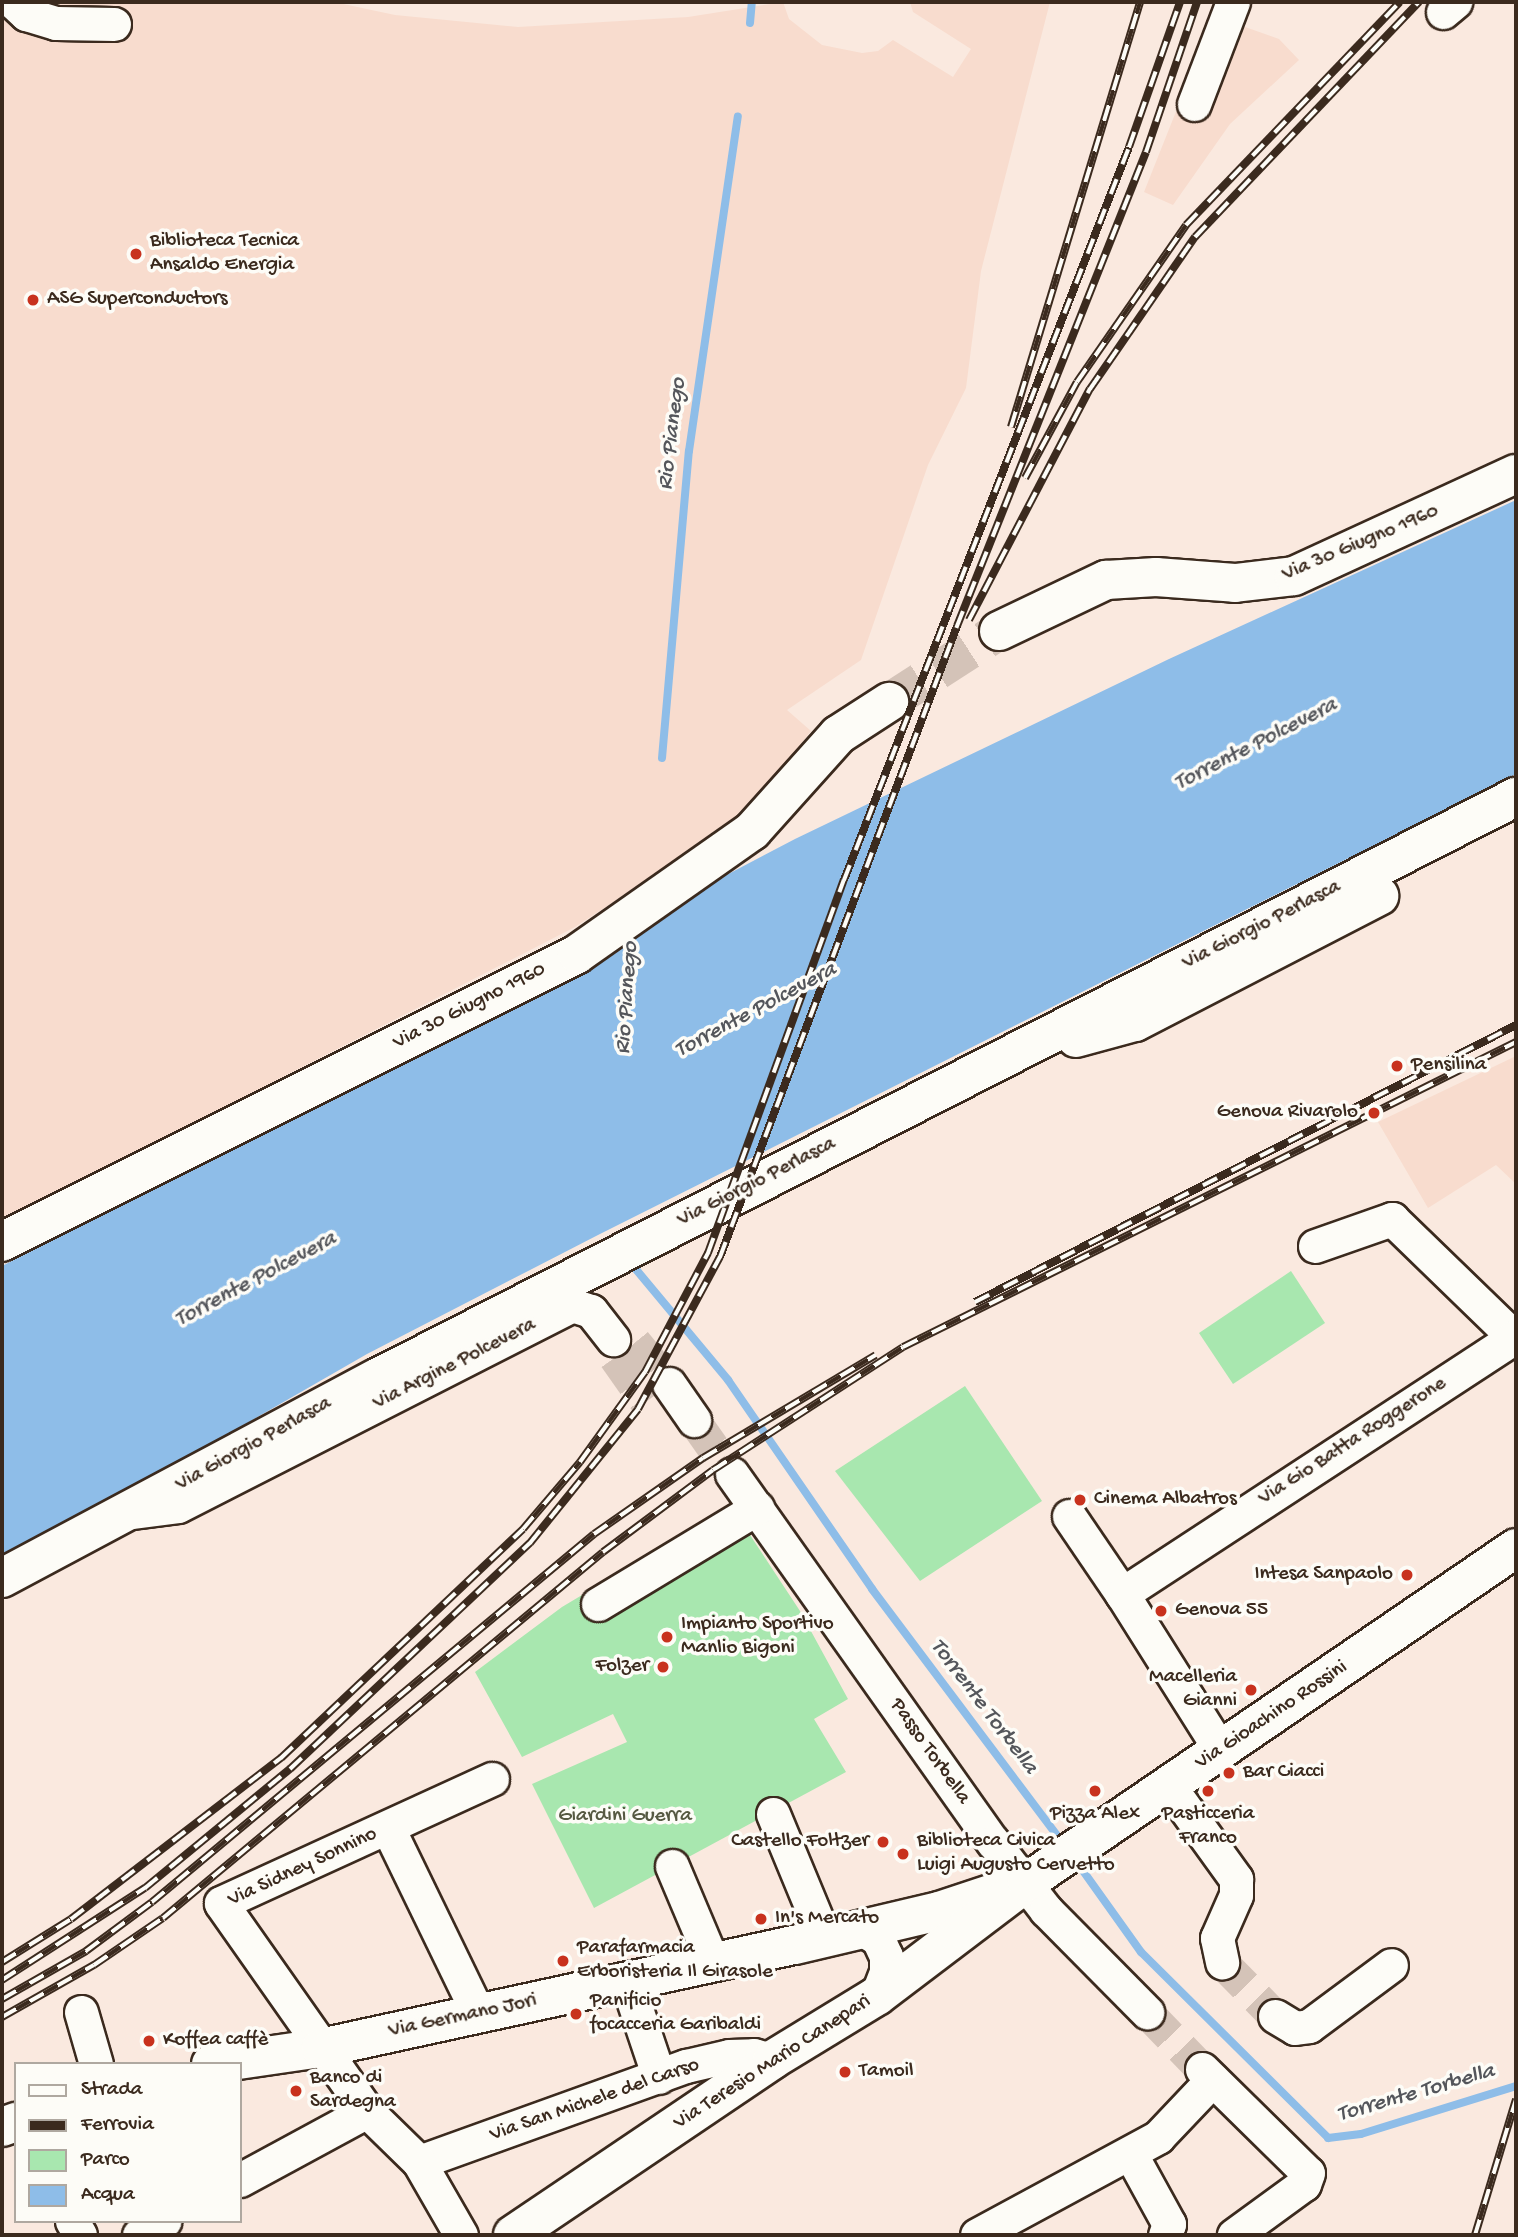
<!DOCTYPE html>
<meta charset="utf-8">
<style>
body{margin:0}
#map{position:relative;width:1518px;height:2237px;overflow:hidden;background:#fae9df;font-family:"Gochi Hand",sans-serif}
div>[style]{position:absolute}
.built>*{inset:0;background:#f8dcce}
.green>*{inset:0;background:#a8e7af}
.water>*{inset:0;background:#8ebde8}
.stream>*{height:8px;margin:-4px;padding:0 4px;transform-origin:4px;border-radius:4px;background:#8ebde8}
.minor-tunnel>*{height:33px;margin-top:-16.5px;transform-origin:0;background:repeating-linear-gradient(90deg,#d4c3b8 0 33px,transparent 0 50px)}
.major-tunnel>*{height:38px;margin-top:-19px;transform-origin:0;background:repeating-linear-gradient(90deg,#d4c3b8 0 38px,transparent 0 57px)}
.roads{filter:drop-shadow(2px 0 #3b2a1e) drop-shadow(-2px 0 #3b2a1e) drop-shadow(0 2px #3b2a1e) drop-shadow(0 -2px #3b2a1e)}
.minor>*{height:33px;margin:-16.5px;padding:0 16.5px;transform-origin:16.5px;border-radius:16.5px;background:#fdfcf7}
.major>*{height:38px;margin:-19px;padding:0 19px;transform-origin:19px;border-radius:19px;background:#fdfcf7}
.rail>*{height:8px;margin-top:-4px;transform-origin:0;background:repeating-linear-gradient(90deg,#fdfcf7 0 16px,#3b2a1e 0 32px);box-sizing:border-box;border-block:2px solid #3b2a1e}
.dots>*{width:19px;height:19px;translate:-50% -50%;box-sizing:border-box;border:4px solid #fdfcf7;border-radius:50%}
span{translate:-50% -50%;white-space:nowrap;text-align:center;line-height:1.15;-webkit-text-stroke:7px #fdfcf7;paint-order:stroke}
.poi-label{font-size:21px;color:#3b2a1e}
.left{translate:0 -50%;text-align:left}
.right{translate:-100% -50%;text-align:right}
.street-label{font-size:21px;color:#3b2a1e}
.park-label{font-size:21px;color:#565942}
.water-label{font-size:23px;color:#54565b;font-style:italic}
.frame{position:absolute;inset:0;border:4px solid #3b2a1e;pointer-events:none}
.legend{position:absolute;left:14px;top:2062px;width:228px;height:161px;box-sizing:border-box;background:#fdfcf7;border:2px solid #afa8a0;margin:0;padding:9px 12px;list-style:none;font-size:21px;color:#3b2a1e}
.legend li{display:flex;align-items:center;gap:14px;height:35px}
.legend b{width:35px;border:2px solid #afa8a0}
</style>
<div id="map">
<div class="built">
<div style="clip-path:polygon(2px 2px,334px 2px,395px 15px,518px 27px,688px 17px,783px 2px,789px 19px,822px 45px,862px 53px,878px 51px,893px 40px,953px 77px,971px 49px,913px 12px,910px 2px,1050px 2px,981px 271px,966px 388px,928px 465px,861px 660px,787px 710px,811px 731px,745px 816px,575px 927px,2px 1221px)"></div>
<div style="clip-path:polygon(1214px 16px,1279px 39px,1299px 60px,1230px 124px,1173px 205px,1144px 192px)"></div>
<div style="clip-path:polygon(1516px 1056px,1516px 1184px,1496px 1165px,1428px 1208px,1378px 1122px)"></div>
</div>
<div class="green">
<div style="clip-path:polygon(1291px 1271px,1325px 1323px,1233px 1384px,1199px 1333px)"></div>
<div style="clip-path:polygon(965px 1386px,1042px 1501px,920px 1581px,835px 1471px)"></div>
<div style="clip-path:polygon(731px 1506px,800px 1611px,848px 1699px,814px 1719px,846px 1772px,594px 1908px,532px 1784px,627px 1742px,613px 1714px,522px 1757px,475px 1672px,562px 1607px)"></div>
</div>
<div class="water">
<div style="clip-path:polygon(1516px 500px,1516px 774px,598px 1235px,367px 1354px,103px 1506px,2px 1557px,2px 1266px,529px 1000px,615px 951px,696px 891px,795px 839px,1169px 659px)"></div>
</div>
<div class="stream">
<div style="left:750px;top:23px;width:21px;rotate:-85deg"></div>
<div style="left:662px;top:758px;width:308px;rotate:-85deg"></div>
<div style="left:689px;top:451px;width:338px;rotate:-81.7deg"></div>
<div style="left:629px;top:1261px;width:155px;rotate:50.2deg"></div>
<div style="left:728px;top:1380px;width:254px;rotate:55.4deg"></div>
<div style="left:872px;top:1589px;width:320px;rotate:53.1deg"></div>
<div style="left:1076px;top:1861px;width:112px;rotate:54.5deg"></div>
<div style="left:1141px;top:1952px;width:264px;rotate:44.8deg"></div>
<div style="left:1328px;top:2138px;width:33px;rotate:-7deg"></div>
<div style="left:1361px;top:2134px;width:162px;rotate:-17.2deg"></div>
</div>
<div class="minor-tunnel">
<div style="left:635px;top:1342px;width:54px;rotate:51deg"></div>
<div style="left:615px;top:1357px;width:54px;rotate:54.8deg"></div>
<div style="left:694px;top:1420px;width:66px;rotate:54.9deg"></div>
<div style="left:1222px;top:1962px;width:76px;rotate:45.5deg"></div>
<div style="left:1147px;top:2012px;width:79px;rotate:46deg"></div>
</div>
<div class="major-tunnel">
<div style="left:889px;top:702px;width:131px;rotate:-32.8deg"></div>
</div>
<div class="roads">
<div class="minor">
<div style="left:13px;top:2px;width:18px;rotate:43deg"></div>
<div style="left:26px;top:14px;width:31px;rotate:17deg"></div>
<div style="left:56px;top:23px;width:58px;rotate:1deg"></div>
<div style="left:1443px;top:12px;width:16px;rotate:-40deg"></div>
<div style="left:1194px;top:104px;width:109px;rotate:-69.1deg"></div>
<div style="left:1315px;top:1246px;width:82px;rotate:-19.3deg"></div>
<div style="left:1392px;top:1219px;width:173px;rotate:44.1deg"></div>
<div style="left:669px;top:1384px;width:44px;rotate:55.2deg"></div>
<div style="left:732px;top:1474px;width:451px;rotate:54.7deg"></div>
<div style="left:993px;top:1842px;width:86px;rotate:52.1deg"></div>
<div style="left:1046px;top:1910px;width:144px;rotate:45.3deg"></div>
<div style="left:133px;top:1512px;width:45px;rotate:-7.6deg"></div>
<div style="left:178px;top:1506px;width:442px;rotate:-27deg"></div>
<div style="left:572px;top:1305px;width:20px;rotate:18deg"></div>
<div style="left:591px;top:1311px;width:36px;rotate:52deg"></div>
<div style="left:1069px;top:1516px;width:94px;rotate:55.8deg"></div>
<div style="left:598px;top:1604px;width:186px;rotate:-31.1deg"></div>
<div style="left:1221px;top:1751px;width:186px;rotate:-122.2deg"></div>
<div style="left:1122px;top:1594px;width:469px;rotate:-33.2deg"></div>
<div style="left:1169px;top:1786px;width:115px;rotate:54.2deg"></div>
<div style="left:1236px;top:1879px;width:16px;rotate:90deg"></div>
<div style="left:1236px;top:1895px;width:47px;rotate:113.8deg"></div>
<div style="left:1217px;top:1938px;width:25px;rotate:78deg"></div>
<div style="left:773px;top:1814px;width:133px;rotate:67.5deg"></div>
<div style="left:388px;top:1828px;width:206px;rotate:64.1deg"></div>
<div style="left:672px;top:1866px;width:105px;rotate:67.1deg"></div>
<div style="left:860px;top:1928px;width:21px;rotate:31deg"></div>
<div style="left:878px;top:1939px;width:19px;rotate:65deg"></div>
<div style="left:886px;top:1956px;width:16px;rotate:90deg"></div>
<div style="left:886px;top:1972px;width:26px;rotate:111deg"></div>
<div style="left:627px;top:1982px;width:100px;rotate:71.4deg"></div>
<div style="left:81px;top:2012px;width:54px;rotate:73.9deg"></div>
<div style="left:1275px;top:2016px;width:23px;rotate:31deg"></div>
<div style="left:1295px;top:2028px;width:14px;rotate:-8deg"></div>
<div style="left:1309px;top:2026px;width:102px;rotate:-36.6deg"></div>
<div style="left:1202px;top:2069px;width:148px;rotate:44.5deg"></div>
<div style="left:1308px;top:2173px;width:12px;rotate:110deg"></div>
<div style="left:1304px;top:2184px;width:87px;rotate:143.9deg"></div>
<div style="left:1130px;top:2153px;width:81px;rotate:61.2deg"></div>
<div style="left:1169px;top:2224px;width:12px;rotate:110deg"></div>
<div style="left:419px;top:2162px;width:284px;rotate:-19.8deg"></div>
<div style="left:686px;top:2066px;width:44px;rotate:-13.1deg"></div>
<div style="left:729px;top:2056px;width:25px;rotate:-2deg"></div>
<div style="left:754px;top:2055px;width:19px;rotate:16deg"></div>
<div style="left:240px;top:2180px;width:145px;rotate:-28.5deg"></div>
<div style="left:72px;top:2221px;width:16px;rotate:60deg"></div>
<div style="left:139px;top:2235px;width:29px;rotate:-29deg"></div>
<div style="left:461px;top:2235px;width:84px;rotate:-119.9deg"></div>
<div style="left:419px;top:2162px;width:73px;rotate:-135.6deg"></div>
<div style="left:367px;top:2111px;width:254px;rotate:-125.1deg"></div>
<div style="left:221px;top:1903px;width:298px;rotate:-24.6deg"></div>
<div style="left:977px;top:2235px;width:206px;rotate:-28.4deg"></div>
<div style="left:1158px;top:2137px;width:79px;rotate:-46.5deg"></div>
</div>
<div class="major">
<div style="left:999px;top:631px;width:119px;rotate:-25.5deg"></div>
<div style="left:1106px;top:580px;width:50px;rotate:-3.4deg"></div>
<div style="left:1156px;top:577px;width:79px;rotate:4.3deg"></div>
<div style="left:1235px;top:583px;width:59px;rotate:-6.8deg"></div>
<div style="left:1294px;top:576px;width:244px;rotate:-24.7deg"></div>
<div style="left:1076px;top:1038px;width:61px;rotate:-15.2deg"></div>
<div style="left:1135px;top:1022px;width:275px;rotate:-27.3deg"></div>
<div style="left:2px;top:1242px;width:643px;rotate:-26.6deg"></div>
<div style="left:577px;top:954px;width:214px;rotate:-35.1deg"></div>
<div style="left:752px;top:831px;width:129px;rotate:-48.1deg"></div>
<div style="left:838px;top:735px;width:61px;rotate:-32.9deg"></div>
<div style="left:2px;top:1578px;width:425px;rotate:-28.1deg"></div>
<div style="left:377px;top:1378px;width:1279px;rotate:-27.03deg"></div>
<div style="left:211px;top:2064px;width:111px;rotate:-8.3deg"></div>
<div style="left:321px;top:2048px;width:485px;rotate:-12.3deg"></div>
<div style="left:795px;top:1945px;width:148px;rotate:-13.3deg"></div>
<div style="left:939px;top:1911px;width:70px;rotate:-18.4deg"></div>
<div style="left:2px;top:2127px;width:15px;rotate:-20deg"></div>
<div style="left:513px;top:2235px;width:313px;rotate:-34deg"></div>
<div style="left:772px;top:2060px;width:123px;rotate:-31.4deg"></div>
<div style="left:877px;top:1996px;width:188px;rotate:-37.2deg"></div>
<div style="left:1027px;top:1882px;width:592px;rotate:-34.33deg"></div>
</div>
</div>
<div class="rail">
<div style="left:1011px;top:427px;width:444px;rotate:-73.1deg"></div>
<div style="left:1025px;top:478px;width:109px;rotate:-61.6deg"></div>
<div style="left:1077px;top:382px;width:191px;rotate:-55.2deg"></div>
<div style="left:1186px;top:225px;width:309px;rotate:-46.2deg"></div>
<div style="left:969px;top:620px;width:261px;rotate:-62.4deg"></div>
<div style="left:1090px;top:389px;width:185px;rotate:-55.4deg"></div>
<div style="left:1195px;top:237px;width:325px;rotate:-46.4deg"></div>
<div style="left:975px;top:1302px;width:608px;rotate:-27.11deg"></div>
<div style="left:2px;top:1962px;width:81px;rotate:-31.9deg"></div>
<div style="left:71px;top:1919px;width:265px;rotate:-37.5deg"></div>
<div style="left:281px;top:1758px;width:333px;rotate:-43.4deg"></div>
<div style="left:523px;top:1529px;width:88px;rotate:-49.6deg"></div>
<div style="left:580px;top:1462px;width:111px;rotate:-54.2deg"></div>
<div style="left:645px;top:1372px;width:135px;rotate:-62.1deg"></div>
<div style="left:708px;top:1253px;width:397px;rotate:-70deg"></div>
<div style="left:844px;top:880px;width:786px;rotate:-68.75deg"></div>
<div style="left:1129px;top:147px;width:154px;rotate:-70.6deg"></div>
<div style="left:2px;top:1980px;width:170px;rotate:-32.8deg"></div>
<div style="left:145px;top:1888px;width:188px;rotate:-39.4deg"></div>
<div style="left:290px;top:1769px;width:330px;rotate:-43.3deg"></div>
<div style="left:530px;top:1543px;width:172px;rotate:-51.1deg"></div>
<div style="left:638px;top:1409px;width:173px;rotate:-61.7deg"></div>
<div style="left:720px;top:1257px;width:674px;rotate:-69.41deg"></div>
<div style="left:957px;top:626px;width:510px;rotate:-68.26deg"></div>
<div style="left:1146px;top:152px;width:158px;rotate:-71.2deg"></div>
<div style="left:2px;top:1999px;width:97px;rotate:-29.7deg"></div>
<div style="left:86px;top:1951px;width:82px;rotate:-36.6deg"></div>
<div style="left:152px;top:1902px;width:575px;rotate:-39.78deg"></div>
<div style="left:594px;top:1534px;width:133px;rotate:-34.9deg"></div>
<div style="left:703px;top:1458px;width:201px;rotate:-30.8deg"></div>
<div style="left:2px;top:2017px;width:106px;rotate:-29.5deg"></div>
<div style="left:94px;top:1965px;width:83px;rotate:-34.3deg"></div>
<div style="left:163px;top:1918px;width:572px;rotate:-39.75deg"></div>
<div style="left:603px;top:1552px;width:137px;rotate:-36.7deg"></div>
<div style="left:713px;top:1470px;width:226px;rotate:-32.9deg"></div>
<div style="left:903px;top:1347px;width:685px;rotate:-26.45deg"></div>
<div style="left:1475px;top:2235px;width:142px;rotate:-73.2deg"></div>
</div>
<div class="dots">
<div style="left:136px;top:254px;background:#c8321e"></div>
<div style="left:33px;top:300px;background:#c8321e"></div>
<div style="left:1397px;top:1066px;background:#c8321e"></div>
<div style="left:1374px;top:1113px;background:#c8321e"></div>
<div style="left:1080px;top:1500px;background:#c8321e"></div>
<div style="left:1407px;top:1575px;background:#c8321e"></div>
<div style="left:1161px;top:1611px;background:#c8321e"></div>
<div style="left:667px;top:1637px;background:#c8321e"></div>
<div style="left:663px;top:1667px;background:#c8321e"></div>
<div style="left:1251px;top:1690px;background:#c8321e"></div>
<div style="left:1229px;top:1773px;background:#c8321e"></div>
<div style="left:1095px;top:1791px;background:#c8321e"></div>
<div style="left:1208px;top:1791px;background:#c8321e"></div>
<div style="left:883px;top:1842px;background:#c8321e"></div>
<div style="left:903px;top:1854px;background:#c8321e"></div>
<div style="left:761px;top:1919px;background:#c8321e"></div>
<div style="left:563px;top:1961px;background:#c8321e"></div>
<div style="left:576px;top:2014px;background:#c8321e"></div>
<div style="left:149px;top:2041px;background:#c8321e"></div>
<div style="left:845px;top:2072px;background:#c8321e"></div>
<div style="left:296px;top:2091px;background:#c8321e"></div>
</div>
<div class="poi-label">
<span class="left" style="left:150px;top:254px">Biblioteca Tecnica<br>Ansaldo Energia</span>
<span class="left" style="left:47px;top:300px">ASG Superconductors</span>
<span class="left" style="left:1411px;top:1066px">Pensilina</span>
<span class="right" style="left:1358px;top:1113px">Genova Rivarolo</span>
<span class="left" style="left:1094px;top:1500px">Cinema Albatros</span>
<span class="right" style="left:1393px;top:1575px">Intesa Sanpaolo</span>
<span class="left" style="left:1175px;top:1611px">Genova 55</span>
<span class="left" style="left:681px;top:1637px">Impianto Sportivo<br>Manlio Bigoni</span>
<span class="right" style="left:649px;top:1667px">Folzer</span>
<span class="right" style="left:1237px;top:1690px">Macelleria<br>Gianni</span>
<span class="left" style="left:1243px;top:1773px">Bar Ciacci</span>
<span style="left:1095px;top:1815px">Pizza Alex</span>
<span style="left:1208px;top:1827px">Pasticceria<br>Franco</span>
<span class="right" style="left:869px;top:1842px">Castello Foltzer</span>
<span class="left" style="left:917px;top:1854px">Biblioteca Civica<br>Luigi Augusto Cervetto</span>
<span class="left" style="left:775px;top:1919px">In's Mercato</span>
<span class="left" style="left:577px;top:1961px">Parafarmacia<br>Erboristeria Il Girasole</span>
<span class="left" style="left:590px;top:2014px">Panificio<br>focacceria Garibaldi</span>
<span class="left" style="left:163px;top:2041px">Koffea caffè</span>
<span class="left" style="left:859px;top:2072px">Tamoil</span>
<span class="left" style="left:310px;top:2091px">Banco di<br>Sardegna</span>
</div>
<div class="street-label">
<span style="left:1361px;top:544px;rotate:-23deg">Via 30 Giugno 1960</span>
<span style="left:1262px;top:926px;rotate:-27deg">Via Giorgio Perlasca</span>
<span style="left:470px;top:1007px;rotate:-27deg">Via 30 Giugno 1960</span>
<span style="left:757px;top:1183px;rotate:-27deg">Via Giorgio Perlasca</span>
<span style="left:455px;top:1365px;rotate:-27deg">Via Argine Polcevera</span>
<span style="left:1353px;top:1442px;rotate:-33deg">Via Gio Batta Roggerone</span>
<span style="left:254px;top:1445px;rotate:-29deg">Via Giorgio Perlasca</span>
<span style="left:1272px;top:1716px;rotate:-34deg">Via Gioachino Rossini</span>
<span style="left:929px;top:1752px;rotate:55deg">Passo Torbella</span>
<span style="left:303px;top:1868px;rotate:-25deg">Via Sidney Sonnino</span>
<span style="left:463px;top:2017px;rotate:-12deg">Via Germano Jori</span>
<span style="left:773px;top:2063px;rotate:-33deg">Via Teresio Mario Canepari</span>
<span style="left:595px;top:2101px;rotate:-19deg">Via San Michele del Carso</span>
</div>
<div class="park-label">
<span style="left:625px;top:1817px">Giardini Guerra</span>
</div>
<div class="water-label">
<span style="left:673px;top:434px;rotate:-83deg">Rio Pianego</span>
<span style="left:1256px;top:745px;rotate:-27deg">Torrente Polcevera</span>
<span style="left:628px;top:998px;rotate:-86deg">Rio Pianego</span>
<span style="left:756px;top:1011px;rotate:-28deg">Torrente Polcevera</span>
<span style="left:256px;top:1280px;rotate:-28deg">Torrente Polcevera</span>
<span style="left:983px;top:1707px;rotate:53deg">Torrente Torbella</span>
<span style="left:1416px;top:2094px;rotate:-16deg">Torrente Torbella</span>
</div>
<div class="frame"></div>
<ul class="legend">
<li><b style="height:9px;background:#fdfcf7"></b>Strada</li>
<li><b style="height:9px;background:#3b2a1e"></b>Ferrovia</li>
<li><b style="height:19px;background:#a8e7af"></b>Parco</li>
<li><b style="height:19px;background:#8ebde8"></b>Acqua</li>
</ul>
</div>
